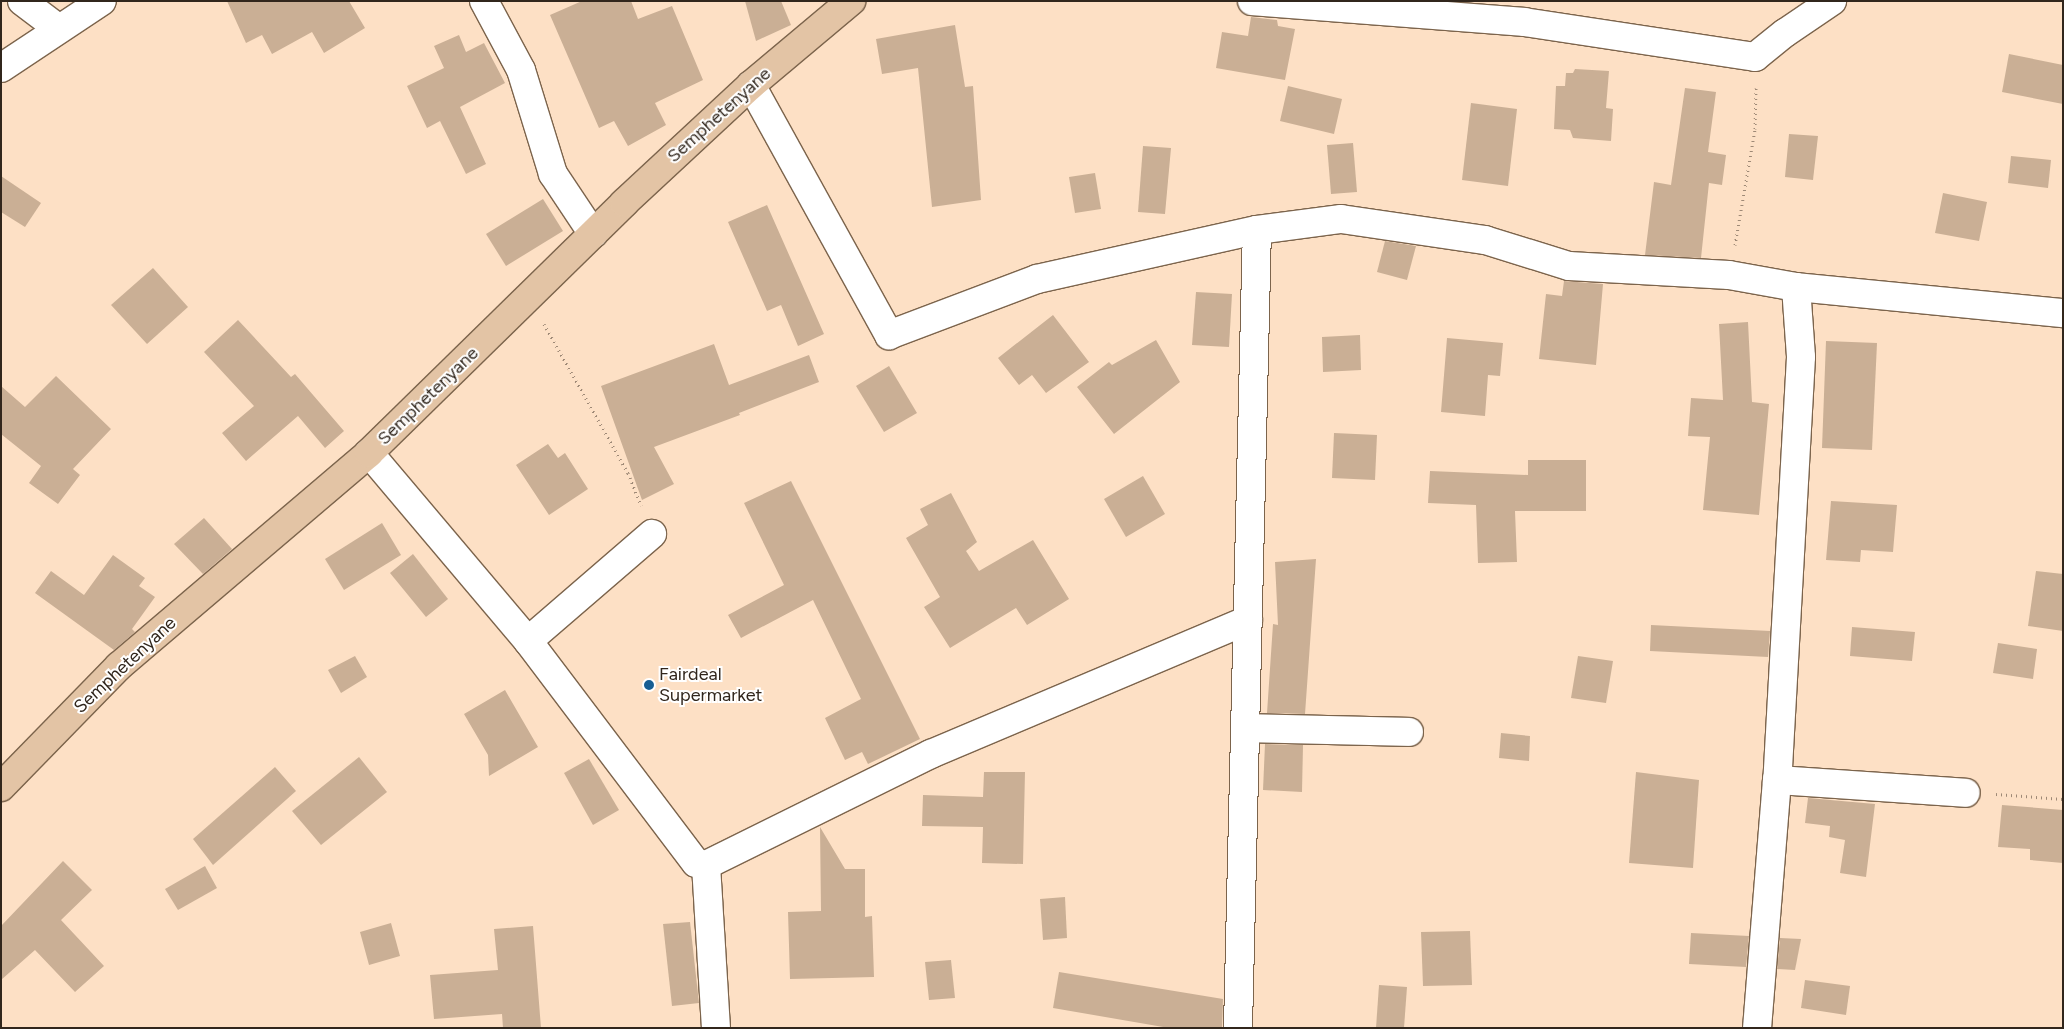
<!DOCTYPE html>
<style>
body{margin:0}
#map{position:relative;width:2064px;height:1029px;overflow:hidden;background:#fde0c5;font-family:Figtree,sans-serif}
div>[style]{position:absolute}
.building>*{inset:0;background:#caaf95}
.path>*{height:3px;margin-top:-1.5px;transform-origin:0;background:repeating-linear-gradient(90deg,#9e8976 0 1px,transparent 0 5px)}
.roads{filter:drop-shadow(1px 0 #7c644c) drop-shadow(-1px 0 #7c644c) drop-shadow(0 1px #7c644c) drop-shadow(0 -1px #7c644c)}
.minor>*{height:28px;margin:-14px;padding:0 14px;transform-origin:14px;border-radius:14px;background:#fff}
.major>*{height:28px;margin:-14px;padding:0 14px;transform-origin:14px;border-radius:14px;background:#e3c4a5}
.dots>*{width:14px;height:14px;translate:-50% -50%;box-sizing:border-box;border:2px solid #fff;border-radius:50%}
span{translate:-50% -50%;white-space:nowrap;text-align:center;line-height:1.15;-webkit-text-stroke:4px #fff;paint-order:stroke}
.street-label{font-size:18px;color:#31261c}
.poi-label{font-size:18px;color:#31261c}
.left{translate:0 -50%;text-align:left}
.frame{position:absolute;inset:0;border:2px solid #31261c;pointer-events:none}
</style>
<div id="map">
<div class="building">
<div style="clip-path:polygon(227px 1px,349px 1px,365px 28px,324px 53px,312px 32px,272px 54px,262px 35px,246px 43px)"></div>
<div style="clip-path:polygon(582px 1px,631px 1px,638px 19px,672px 6px,703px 80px,655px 103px,666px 125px,628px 146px,614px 121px,599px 128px,550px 15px)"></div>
<div style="clip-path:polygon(745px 1px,781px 1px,791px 25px,756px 41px)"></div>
<div style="clip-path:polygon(1251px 17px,1277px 20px,1278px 26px,1295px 29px,1285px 80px,1216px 68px,1222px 32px,1248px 36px)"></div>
<div style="clip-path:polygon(955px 25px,965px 87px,973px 86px,981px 200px,932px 207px,918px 68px,882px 74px,876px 39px)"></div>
<div style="clip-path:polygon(459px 35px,466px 52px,484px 43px,505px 83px,460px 107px,486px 164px,466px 174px,440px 121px,427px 128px,407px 86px,444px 68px,434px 46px)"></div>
<div style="clip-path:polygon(2009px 54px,2063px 65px,2063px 104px,2002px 92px)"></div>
<div style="clip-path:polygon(1575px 69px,1609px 71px,1606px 108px,1613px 109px,1611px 141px,1573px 138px,1570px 130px,1554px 129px,1556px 86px,1565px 86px,1566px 73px,1573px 73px)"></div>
<div style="clip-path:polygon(1288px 86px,1342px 99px,1334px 134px,1280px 121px)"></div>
<div style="clip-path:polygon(1685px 88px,1716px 92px,1708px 152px,1726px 155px,1722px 185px,1709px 183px,1701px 258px,1645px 255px,1654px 182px,1671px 185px)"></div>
<div style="clip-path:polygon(1471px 103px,1517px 109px,1508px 186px,1462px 180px)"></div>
<div style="clip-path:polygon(1789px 134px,1818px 136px,1813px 180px,1785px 177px)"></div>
<div style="clip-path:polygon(1353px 143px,1357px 192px,1331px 194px,1327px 145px)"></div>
<div style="clip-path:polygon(1143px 146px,1171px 148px,1165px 214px,1138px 212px)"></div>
<div style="clip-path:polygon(2011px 156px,2051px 160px,2048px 188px,2008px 183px)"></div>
<div style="clip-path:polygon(1095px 173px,1101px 209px,1075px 213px,1069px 177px)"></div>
<div style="clip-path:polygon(1px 176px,41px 203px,25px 227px,1px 212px)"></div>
<div style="clip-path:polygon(1943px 193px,1987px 202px,1979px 241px,1935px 233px)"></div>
<div style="clip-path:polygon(543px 199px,563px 231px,506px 266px,486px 234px)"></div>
<div style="clip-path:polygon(767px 205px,824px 334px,798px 346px,781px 305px,767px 311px,728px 222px)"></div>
<div style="clip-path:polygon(1385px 241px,1416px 246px,1407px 280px,1377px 272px)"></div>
<div style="clip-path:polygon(153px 268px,188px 307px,147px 344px,111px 305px)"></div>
<div style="clip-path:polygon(1564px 281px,1603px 284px,1596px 365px,1539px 359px,1546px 294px,1562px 296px)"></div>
<div style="clip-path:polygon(1196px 292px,1232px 294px,1229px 347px,1192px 345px)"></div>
<div style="clip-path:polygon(1053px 315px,1089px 362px,1046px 393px,1032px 375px,1019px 385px,998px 358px)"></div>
<div style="clip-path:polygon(238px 320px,291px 377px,295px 374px,344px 431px,325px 448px,298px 416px,246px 461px,222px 433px,254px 406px,204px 352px)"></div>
<div style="clip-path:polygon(1748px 322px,1752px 402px,1769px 404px,1759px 515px,1703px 510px,1710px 437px,1688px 436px,1691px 398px,1723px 400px,1719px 324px)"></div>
<div style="clip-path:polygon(1360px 335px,1361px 370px,1323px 372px,1322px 337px)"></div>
<div style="clip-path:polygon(1447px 338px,1503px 343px,1500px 376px,1488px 375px,1485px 416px,1441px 412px)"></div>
<div style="clip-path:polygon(1156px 340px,1180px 382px,1114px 434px,1077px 387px,1109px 362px,1112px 365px)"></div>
<div style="clip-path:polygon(1826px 341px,1877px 343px,1872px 450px,1822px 448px)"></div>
<div style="clip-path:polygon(714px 344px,729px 385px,809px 355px,819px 382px,739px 413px,740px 415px,654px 447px,674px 484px,642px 500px,601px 386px)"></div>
<div style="clip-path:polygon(889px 366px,917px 413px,884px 432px,856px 386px)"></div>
<div style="clip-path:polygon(56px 376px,111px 429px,73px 469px,80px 475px,58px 504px,29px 483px,41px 466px,1px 434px,1px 386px,25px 407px)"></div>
<div style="clip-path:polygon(1334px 433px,1377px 435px,1375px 480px,1332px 478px)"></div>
<div style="clip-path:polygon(548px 444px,558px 458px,565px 453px,588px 489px,549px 515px,516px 465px)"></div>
<div style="clip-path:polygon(1528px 460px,1586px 460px,1586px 511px,1515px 511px,1517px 562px,1478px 563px,1476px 505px,1428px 503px,1430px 471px,1528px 475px)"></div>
<div style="clip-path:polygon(1143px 476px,1165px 514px,1126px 537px,1104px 499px)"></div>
<div style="clip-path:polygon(791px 481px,920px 739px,868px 764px,862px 752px,845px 760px,825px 718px,861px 699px,813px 600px,741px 638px,728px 615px,784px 585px,744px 503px)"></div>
<div style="clip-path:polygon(951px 493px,977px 542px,966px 551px,979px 571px,1033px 540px,1069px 599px,1027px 625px,1016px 608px,950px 648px,924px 607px,940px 597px,906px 538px,928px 525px,920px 509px)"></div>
<div style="clip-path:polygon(1831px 501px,1897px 505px,1893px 552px,1861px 550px,1860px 562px,1826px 560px)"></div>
<div style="clip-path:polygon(204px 518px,232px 549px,203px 574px,174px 544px)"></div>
<div style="clip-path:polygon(382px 523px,401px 555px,344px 590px,325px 559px)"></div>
<div style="clip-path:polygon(413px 554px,448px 599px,426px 617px,390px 573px)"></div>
<div style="clip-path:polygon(113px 555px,145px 578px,139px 586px,155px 597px,132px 629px,135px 632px,114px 650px,35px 593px,51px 571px,84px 595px)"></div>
<div style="clip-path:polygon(1316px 559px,1305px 714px,1267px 713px,1273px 624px,1278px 625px,1275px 562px)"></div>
<div style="clip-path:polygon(2036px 571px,2063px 574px,2063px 631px,2028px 626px)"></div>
<div style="clip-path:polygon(1651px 625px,1770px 631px,1768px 657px,1650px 651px)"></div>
<div style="clip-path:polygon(1852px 627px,1915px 632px,1912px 661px,1850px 656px)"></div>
<div style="clip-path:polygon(1998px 643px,2037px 649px,2033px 679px,1993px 673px)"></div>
<div style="clip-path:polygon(355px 656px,367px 677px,341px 693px,328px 670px)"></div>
<div style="clip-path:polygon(1578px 656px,1613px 661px,1606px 703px,1571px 698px)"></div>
<div style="clip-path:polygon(505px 690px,538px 747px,489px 776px,488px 755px,464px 714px)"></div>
<div style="clip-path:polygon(1501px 733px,1530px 736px,1529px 761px,1499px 758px)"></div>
<div style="clip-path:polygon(1265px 744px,1303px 745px,1302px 792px,1263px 790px)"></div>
<div style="clip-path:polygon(359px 757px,387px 792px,321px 845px,292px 811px)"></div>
<div style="clip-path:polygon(589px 759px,619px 810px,593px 825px,564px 773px)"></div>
<div style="clip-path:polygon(275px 767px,296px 791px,213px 865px,193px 839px)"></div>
<div style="clip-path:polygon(984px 772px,1025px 772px,1023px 864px,982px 863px,983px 827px,922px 826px,923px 795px,983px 797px)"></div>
<div style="clip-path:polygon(1636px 772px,1699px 780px,1693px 868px,1629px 863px)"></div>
<div style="clip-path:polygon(1808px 798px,1875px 804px,1866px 877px,1840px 873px,1845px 840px,1829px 837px,1830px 826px,1805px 823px)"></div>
<div style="clip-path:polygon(2002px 805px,2063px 810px,2063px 863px,2030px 860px,2030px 849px,1998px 847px)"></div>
<div style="clip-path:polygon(820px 827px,845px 869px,865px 869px,865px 917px,872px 916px,874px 977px,790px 979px,788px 912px,821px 911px)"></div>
<div style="clip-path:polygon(63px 861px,92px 890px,61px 920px,104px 966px,75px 992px,35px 950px,1px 980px,1px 926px)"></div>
<div style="clip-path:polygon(205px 866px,217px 888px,178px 910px,165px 889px)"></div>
<div style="clip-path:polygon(1065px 897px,1067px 938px,1043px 940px,1040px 899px)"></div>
<div style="clip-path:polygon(690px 922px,699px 1003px,672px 1006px,663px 924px)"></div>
<div style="clip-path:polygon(391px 923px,400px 956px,369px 965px,360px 932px)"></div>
<div style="clip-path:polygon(533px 926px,541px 1028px,503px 1028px,502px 1014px,434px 1019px,430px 975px,498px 970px,494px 929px)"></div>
<div style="clip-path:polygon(1470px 931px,1472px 985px,1423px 986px,1421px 932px)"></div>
<div style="clip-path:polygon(1691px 933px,1749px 936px,1746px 967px,1689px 964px)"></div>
<div style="clip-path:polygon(1780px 938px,1801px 939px,1795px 970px,1777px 969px)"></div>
<div style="clip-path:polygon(951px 960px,955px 998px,929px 1000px,925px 962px)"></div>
<div style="clip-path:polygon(1059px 972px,1223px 999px,1222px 1028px,1169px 1028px,1053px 1008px)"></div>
<div style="clip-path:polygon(1805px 980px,1850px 986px,1846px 1015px,1801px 1008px)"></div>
<div style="clip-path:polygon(1379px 985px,1407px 987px,1404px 1028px,1376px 1028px)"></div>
</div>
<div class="path">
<div style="left:1735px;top:245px;width:118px;rotate:-80.2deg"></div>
<div style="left:1755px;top:129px;width:41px;rotate:-88.6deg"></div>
<div style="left:544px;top:324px;width:171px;rotate:60.6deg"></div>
<div style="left:628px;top:473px;width:35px;rotate:68deg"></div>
<div style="left:1996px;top:794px;width:67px;rotate:4.3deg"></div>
</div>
<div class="roads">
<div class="minor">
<div style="left:22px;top:1px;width:46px;rotate:37.1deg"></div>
<div style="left:484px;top:1px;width:78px;rotate:61.8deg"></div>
<div style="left:521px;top:70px;width:109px;rotate:72.9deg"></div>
<div style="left:553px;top:174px;width:72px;rotate:56.3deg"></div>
<div style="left:1252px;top:1px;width:273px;rotate:4.4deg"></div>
<div style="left:1524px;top:22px;width:234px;rotate:8.6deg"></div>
<div style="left:1755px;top:57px;width:38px;rotate:-39deg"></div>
<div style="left:1785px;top:33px;width:57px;rotate:-34.2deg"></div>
<div style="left:1px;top:68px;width:121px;rotate:-33.6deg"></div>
<div style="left:751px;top:85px;width:286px;rotate:61.1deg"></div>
<div style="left:889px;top:335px;width:158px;rotate:-20.7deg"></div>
<div style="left:1037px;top:279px;width:225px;rotate:-12.6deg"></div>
<div style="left:1257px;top:230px;width:85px;rotate:-7.5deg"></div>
<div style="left:1341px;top:219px;width:146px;rotate:8.3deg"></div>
<div style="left:1485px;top:240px;width:88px;rotate:17.2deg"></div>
<div style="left:1569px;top:266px;width:160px;rotate:3.2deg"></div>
<div style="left:1729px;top:275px;width:68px;rotate:10.2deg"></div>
<div style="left:1796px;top:287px;width:70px;rotate:85.9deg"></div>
<div style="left:1801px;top:357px;width:424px;rotate:93.2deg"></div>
<div style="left:1777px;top:780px;width:249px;rotate:94.6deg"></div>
<div style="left:1796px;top:287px;width:268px;rotate:5.6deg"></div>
<div style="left:369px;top:453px;width:246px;rotate:49.8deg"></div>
<div style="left:528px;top:641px;width:278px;rotate:52.9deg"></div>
<div style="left:696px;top:863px;width:10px;rotate:11deg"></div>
<div style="left:706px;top:865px;width:251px;rotate:-26.3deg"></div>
<div style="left:931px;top:754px;width:344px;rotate:-22.9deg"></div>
<div style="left:528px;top:641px;width:164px;rotate:-40.8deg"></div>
<div style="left:1246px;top:728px;width:163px;rotate:1.4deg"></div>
<div style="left:1777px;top:780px;width:189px;rotate:3.9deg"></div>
<div style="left:706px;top:865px;width:163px;rotate:86.5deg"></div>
<div style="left:1238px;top:1028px;width:798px;rotate:-88.64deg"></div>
</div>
<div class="major">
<div style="left:1px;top:787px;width:169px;rotate:-45.7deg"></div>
<div style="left:119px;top:666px;width:328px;rotate:-40.4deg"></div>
<div style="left:369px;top:453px;width:357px;rotate:-44.4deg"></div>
<div style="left:624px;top:203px;width:173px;rotate:-42.9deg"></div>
<div style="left:751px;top:85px;width:131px;rotate:-40deg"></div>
</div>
</div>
<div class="dots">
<div style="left:649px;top:685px;background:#185e93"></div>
</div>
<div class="street-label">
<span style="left:719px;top:115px;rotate:-42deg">Semphetenyane</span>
<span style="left:428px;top:396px;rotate:-44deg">Semphetenyane</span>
<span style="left:125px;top:665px;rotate:-43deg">Semphetenyane</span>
</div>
<div class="poi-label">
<span class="left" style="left:659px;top:685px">Fairdeal<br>Supermarket</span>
</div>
<div class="frame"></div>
</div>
